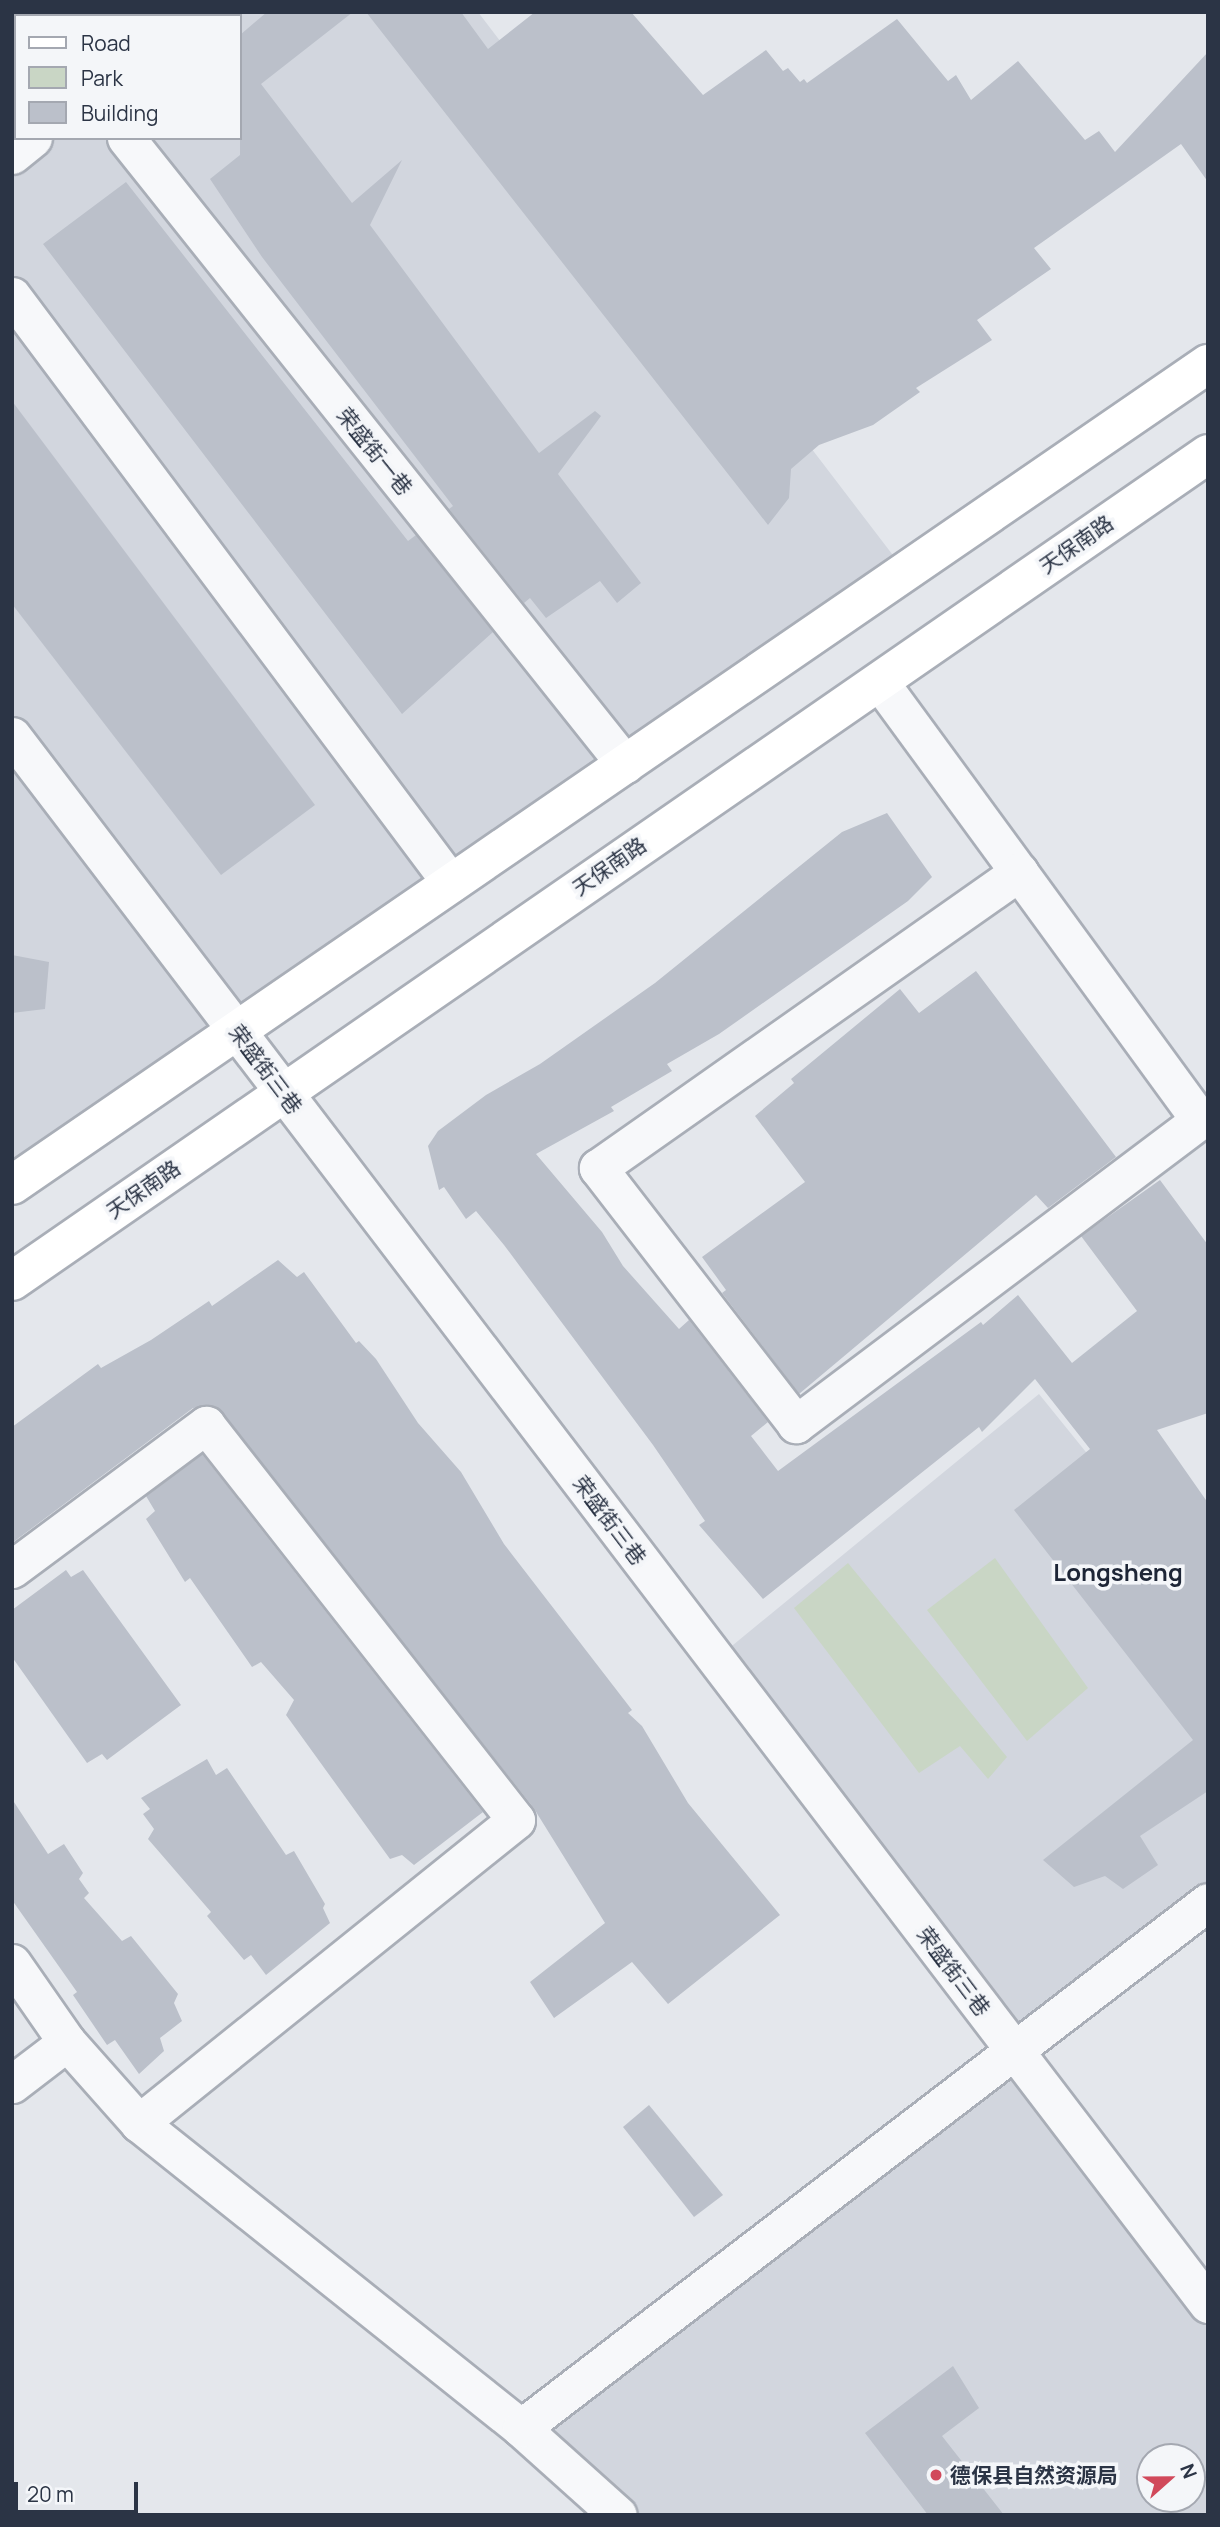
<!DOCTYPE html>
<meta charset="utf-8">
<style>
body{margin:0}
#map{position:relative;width:1220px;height:2527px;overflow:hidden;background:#e4e7ec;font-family:Manrope,"Noto Sans SC",sans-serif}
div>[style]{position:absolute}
.built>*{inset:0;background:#d2d6de}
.green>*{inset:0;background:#c9d6c5}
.building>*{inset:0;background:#bbc0ca}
.roads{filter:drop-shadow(2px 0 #a9aeb7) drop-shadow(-2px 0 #a9aeb7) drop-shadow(0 2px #a9aeb7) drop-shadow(0 -2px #a9aeb7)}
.street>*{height:37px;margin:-18.5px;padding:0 18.5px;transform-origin:18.5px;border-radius:18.5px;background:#f7f8fa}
.secondary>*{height:38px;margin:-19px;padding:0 19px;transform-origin:19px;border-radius:19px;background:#fff}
.dots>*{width:19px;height:19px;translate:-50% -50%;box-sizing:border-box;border:4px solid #f4f6f9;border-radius:50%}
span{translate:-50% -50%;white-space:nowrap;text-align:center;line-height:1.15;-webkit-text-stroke:7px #f4f6f9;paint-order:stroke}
.street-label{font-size:21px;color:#2b3445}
.poi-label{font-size:21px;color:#2b3445;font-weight:700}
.left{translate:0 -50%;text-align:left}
.quarter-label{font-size:24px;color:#1d2536;font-weight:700}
.frame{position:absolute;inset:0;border:14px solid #2b3445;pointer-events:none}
.legend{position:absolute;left:14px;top:14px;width:228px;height:126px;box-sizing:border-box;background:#f4f6f9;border:2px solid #a4a8b1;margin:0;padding:9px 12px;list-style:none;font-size:21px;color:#2b3445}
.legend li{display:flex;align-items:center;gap:14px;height:35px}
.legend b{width:35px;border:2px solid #a4a8b1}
.north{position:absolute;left:1136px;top:2443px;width:70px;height:70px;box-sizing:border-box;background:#f4f6f9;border:2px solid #a4a8b1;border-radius:50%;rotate:69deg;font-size:19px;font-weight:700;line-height:28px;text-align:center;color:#2b3445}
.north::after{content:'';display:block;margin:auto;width:24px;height:32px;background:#d1495b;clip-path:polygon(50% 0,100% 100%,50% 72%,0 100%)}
.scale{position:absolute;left:14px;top:2482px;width:124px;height:32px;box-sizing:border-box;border:4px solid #2b3445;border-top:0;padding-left:9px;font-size:21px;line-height:24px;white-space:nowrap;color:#2b3445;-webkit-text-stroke:5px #f4f6f9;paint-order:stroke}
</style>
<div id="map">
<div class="built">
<div style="clip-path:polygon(evenodd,12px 12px,478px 12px,905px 571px,12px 1185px,12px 12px,16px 16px,240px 16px,240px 138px,16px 138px,16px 16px)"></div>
<div style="clip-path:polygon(evenodd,1039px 1394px,1208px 1603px,1208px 1902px,1013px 2048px,1208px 2304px,1208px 2515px,618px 2515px,521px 2428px,1012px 2048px,716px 1659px,1039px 1394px,1150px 2457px,1192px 2457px,1192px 2499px,1150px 2499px,1150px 2457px)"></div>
</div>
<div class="green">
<div style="clip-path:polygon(995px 1558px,1088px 1688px,1027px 1741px,927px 1610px)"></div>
<div style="clip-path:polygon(848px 1563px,1007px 1757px,988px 1779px,960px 1746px,919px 1773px,794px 1608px)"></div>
</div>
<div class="building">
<div style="clip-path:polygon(267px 12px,353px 12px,261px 84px,352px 203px,402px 160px,370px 225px,539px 453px,595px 411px,601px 416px,558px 474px,641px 583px,617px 603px,600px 581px,546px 618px,530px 598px,524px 603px,449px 509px,453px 506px,262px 257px,210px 179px,240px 155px,240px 35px)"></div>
<div style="clip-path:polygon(366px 12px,461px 12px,488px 49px,535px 12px,631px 12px,703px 95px,766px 50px,783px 71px,788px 68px,800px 82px,804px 79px,807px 83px,897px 19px,948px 81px,956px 75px,971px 100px,1018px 61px,1085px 140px,1099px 131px,1115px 152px,1208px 52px,1208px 182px,1181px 144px,1034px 248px,1051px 269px,977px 320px,992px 340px,916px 388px,920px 392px,873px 425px,819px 445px,791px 469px,789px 498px,768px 525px)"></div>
<div style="clip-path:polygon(126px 182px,408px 541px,416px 535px,493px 632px,402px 714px,43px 244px)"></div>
<div style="clip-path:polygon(12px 401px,315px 805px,221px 875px,12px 604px)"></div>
<div style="clip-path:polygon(887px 813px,932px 877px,908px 901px,719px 1034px,667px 1064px,672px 1071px,611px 1107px,614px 1111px,536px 1154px,602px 1232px,623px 1266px,679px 1329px,689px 1320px,768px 1422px,751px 1436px,778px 1471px,981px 1322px,983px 1325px,1018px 1295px,1072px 1363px,1137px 1311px,1081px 1236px,1160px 1180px,1208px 1245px,1208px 1413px,1157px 1430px,1208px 1503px,1208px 1791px,1140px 1836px,1158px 1865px,1123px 1889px,1105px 1876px,1074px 1887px,1043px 1860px,1193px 1740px,1014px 1510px,1090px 1449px,1035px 1379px,982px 1432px,979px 1427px,763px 1599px,699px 1525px,705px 1521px,653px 1445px,504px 1245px,476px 1211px,466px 1219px,444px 1187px,439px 1190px,428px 1146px,438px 1131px,486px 1095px,540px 1064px,655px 983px,842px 832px)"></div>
<div style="clip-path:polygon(12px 955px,49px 962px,45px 1009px,12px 1013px)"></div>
<div style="clip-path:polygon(976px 971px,1116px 1157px,1048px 1208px,1036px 1195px,799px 1394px,722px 1293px,726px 1290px,702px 1257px,805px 1182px,755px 1116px,794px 1083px,791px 1079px,900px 989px,919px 1013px)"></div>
<div style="clip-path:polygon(278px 1260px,297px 1277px,304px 1272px,356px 1343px,359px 1341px,376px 1359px,418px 1423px,461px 1472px,504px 1544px,632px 1710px,628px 1713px,642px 1726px,688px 1803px,780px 1915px,668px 2004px,632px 1962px,554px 2018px,530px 1982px,605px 1923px,533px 1807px,215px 1406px,193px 1408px,12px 1543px,12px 1427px,98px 1364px,101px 1368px,151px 1340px,209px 1301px,212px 1306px)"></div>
<div style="clip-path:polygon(202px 1454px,483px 1812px,414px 1865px,402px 1855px,390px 1859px,286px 1715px,294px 1700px,261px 1662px,252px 1667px,190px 1578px,185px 1582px,146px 1519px,155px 1511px,146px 1496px)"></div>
<div style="clip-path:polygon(66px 1570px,71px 1577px,83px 1570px,181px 1705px,107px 1760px,102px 1754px,87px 1763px,12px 1657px,12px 1610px)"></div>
<div style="clip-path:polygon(207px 1759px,216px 1775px,227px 1768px,286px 1855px,294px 1851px,325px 1904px,323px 1908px,330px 1923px,266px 1975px,251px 1955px,244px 1960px,207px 1916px,211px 1912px,148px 1839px,154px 1829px,143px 1814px,150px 1809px,141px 1798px)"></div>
<div style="clip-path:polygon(12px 1799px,48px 1854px,64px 1844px,83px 1873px,79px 1879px,89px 1893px,84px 1898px,122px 1941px,131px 1936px,178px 1994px,174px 2003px,182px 2021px,160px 2038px,164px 2051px,139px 2074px,115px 2040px,107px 2045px,73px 1995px,77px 1992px,12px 1900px)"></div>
<div style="clip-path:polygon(649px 2105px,723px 2195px,694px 2217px,623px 2127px)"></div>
<div style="clip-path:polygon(953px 2366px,979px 2408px,942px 2436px,1004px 2515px,928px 2515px,865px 2433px)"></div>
</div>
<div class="roads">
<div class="street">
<div style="left:31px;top:12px;width:4px;rotate:63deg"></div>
<div style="left:190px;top:16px;width:6px;rotate:-39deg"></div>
<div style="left:126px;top:138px;width:801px;rotate:51.44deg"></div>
<div style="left:12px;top:155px;width:27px;rotate:-39deg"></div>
<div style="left:12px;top:296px;width:733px;rotate:53.21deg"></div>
<div style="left:879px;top:681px;width:237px;rotate:53.8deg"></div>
<div style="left:1019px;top:872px;width:307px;rotate:53.9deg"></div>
<div style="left:1200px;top:1120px;width:506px;rotate:143.04deg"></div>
<div style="left:796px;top:1424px;width:324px;rotate:-127.7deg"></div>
<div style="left:598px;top:1168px;width:515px;rotate:-35.11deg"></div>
<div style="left:12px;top:736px;width:1972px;rotate:52.67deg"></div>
<div style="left:12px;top:1569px;width:242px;rotate:-36.6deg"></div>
<div style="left:206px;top:1425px;width:502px;rotate:51.87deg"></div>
<div style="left:516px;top:1820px;width:484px;rotate:141.2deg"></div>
<div style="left:12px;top:1963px;width:96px;rotate:55.2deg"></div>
<div style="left:67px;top:2042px;width:108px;rotate:48.4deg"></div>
<div style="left:139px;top:2123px;width:489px;rotate:38.6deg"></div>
<div style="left:521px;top:2428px;width:130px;rotate:41.9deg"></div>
<div style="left:12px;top:2084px;width:69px;rotate:-37.4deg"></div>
<div style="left:521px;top:2428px;width:865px;rotate:-37.44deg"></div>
</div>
<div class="secondary">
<div style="left:12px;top:1185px;width:1451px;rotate:-34.47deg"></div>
<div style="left:12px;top:1281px;width:1454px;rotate:-34.66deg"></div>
</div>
</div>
<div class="dots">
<div style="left:936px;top:2475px;background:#d1495b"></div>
</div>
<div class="street-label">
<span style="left:375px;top:451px;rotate:51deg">荣盛街一巷</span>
<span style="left:1076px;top:544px;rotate:-35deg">天保南路</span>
<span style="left:609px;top:866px;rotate:-35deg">天保南路</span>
<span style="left:266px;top:1069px;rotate:53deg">荣盛街三巷</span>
<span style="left:143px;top:1189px;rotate:-35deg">天保南路</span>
<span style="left:610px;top:1520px;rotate:53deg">荣盛街三巷</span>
<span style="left:954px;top:1971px;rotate:53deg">荣盛街三巷</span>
</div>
<div class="poi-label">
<span class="left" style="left:950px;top:2475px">德保县自然资源局</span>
</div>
<div class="quarter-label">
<span style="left:1118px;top:1572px">Longsheng</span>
</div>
<div class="frame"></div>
<ul class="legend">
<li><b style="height:9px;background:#fff"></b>Road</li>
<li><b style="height:19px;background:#c9d6c5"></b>Park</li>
<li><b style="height:19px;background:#bbc0ca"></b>Building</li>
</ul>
<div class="north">N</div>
<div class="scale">20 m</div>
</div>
